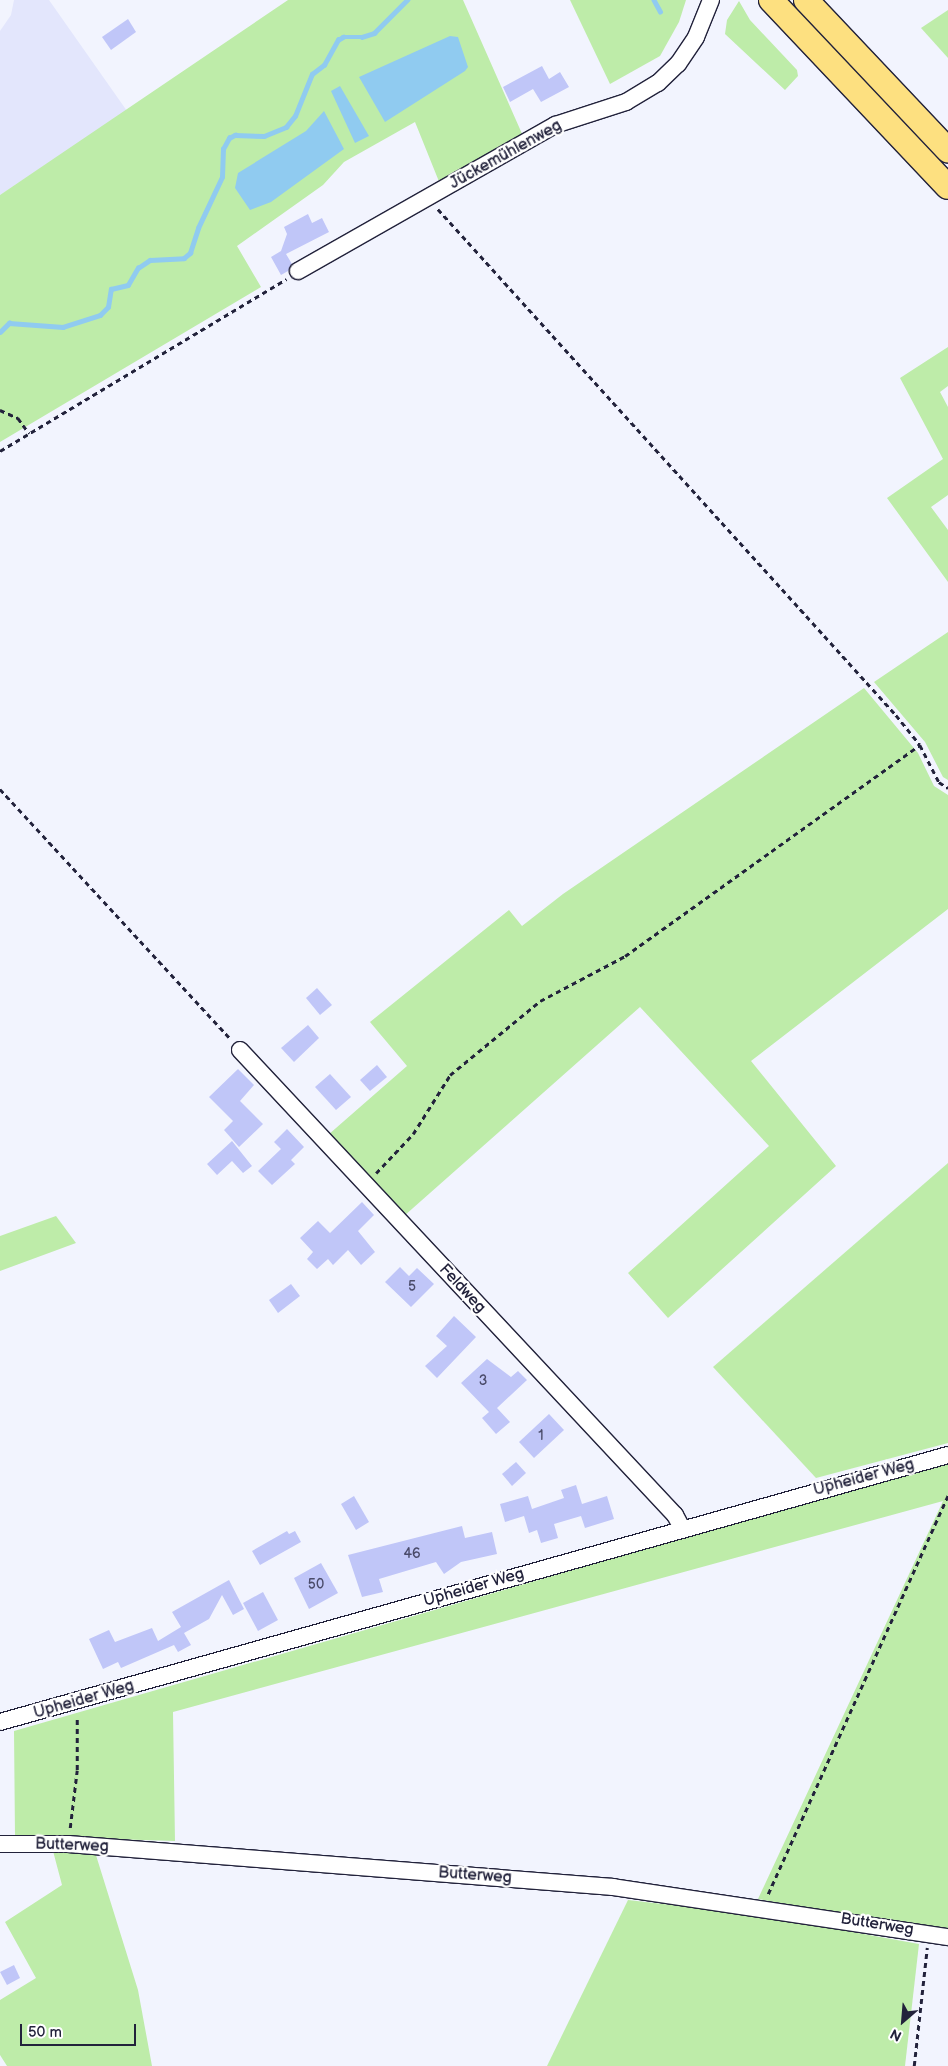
<!DOCTYPE html>
<meta charset="utf-8">
<style>
body{margin:0}
#map{position:relative;width:948px;height:2066px;overflow:hidden;background:#f2f4fe;font-family:"Balsamiq Sans",sans-serif}
div>[style]{position:absolute}
.built>*{inset:0;background:#e3e6fc}
.green>*{inset:0;background:#beeca9}
.water>*{inset:0;background:#90cbf0}
.stream>*{height:4.5px;margin:-2.25px;padding:0 2.25px;transform-origin:2.25px;border-radius:2.25px;background:#90cbf0}
.building>*{inset:0;background:#c0c6f8}
.path>*{height:2.5px;margin-top:-1.25px;transform-origin:0;background:repeating-linear-gradient(90deg,#22223b 0 5px,transparent 0 9px)}
.roads{filter:drop-shadow(1px 0 #22223b) drop-shadow(-1px 0 #22223b) drop-shadow(0 1px #22223b) drop-shadow(0 -1px #22223b)}
.minor>*{height:16px;margin:-8px;padding:0 8px;transform-origin:8px;border-radius:8px;background:#fff}
.highway>*{height:24px;margin:-12px;padding:0 12px;transform-origin:12px;border-radius:12px;background:#fde080}
span{translate:-50% -50%;white-space:nowrap;text-align:center;line-height:1.15;-webkit-text-stroke:4.5px #fff;paint-order:stroke}
.number-label{font-size:14px;color:#4a4b6a}
.number-label span{-webkit-text-stroke-width:0}
.street-label{font-size:16px;color:#22223b}
.north{position:absolute;left:878px;top:1996px;width:50px;height:50px;-webkit-text-stroke:4px #fff;paint-order:stroke;rotate:207deg;font-size:14px;font-weight:700;line-height:20px;text-align:center;color:#22223b}
.north::after{content:'';display:block;margin:auto;width:18px;height:22px;background:#22223b;clip-path:polygon(50% 0,100% 100%,50% 72%,0 100%)}
.scale{position:absolute;left:20px;top:2024px;width:116px;height:22px;box-sizing:border-box;border:2px solid #22223b;border-top:0;padding-left:6px;font-size:15px;line-height:18px;white-space:nowrap;color:#22223b;-webkit-text-stroke:4px #fff;paint-order:stroke}
</style>
<div id="map">
<div class="built">
<div style="clip-path:polygon(14px 0,49px 0,127px 111px,0 195px,0 31px,11px 15px)"></div>
</div>
<div class="green">
<div style="clip-path:polygon(288px 0,463px 0,523px 136px,440px 184px,415px 122px,344px 162px,323px 185px,237px 246px,261px 287px,0 442px,0 195px)"></div>
<div style="clip-path:polygon(570px 0,686px 0,679px 22px,660px 56px,610px 84px)"></div>
<div style="clip-path:polygon(739px 1px,750px 20px,797px 70px,798px 76px,785px 90px,725px 34px,727px 20px)"></div>
<div style="clip-path:polygon(948px 10px,948px 58px,921px 28px)"></div>
<div style="clip-path:polygon(948px 347px,948px 386px,940px 392px,948px 407px,948px 495px,931px 507px,948px 530px,948px 582px,887px 498px,943px 459px,900px 378px)"></div>
<div style="clip-path:polygon(948px 632px,948px 780px,943px 777px,925px 742px,874px 682px)"></div>
<div style="clip-path:polygon(864px 688px,918px 753px,934px 786px,948px 795px,948px 909px,751px 1061px,836px 1166px,668px 1318px,628px 1273px,769px 1146px,640px 1007px,404px 1216px,328px 1135px,407px 1066px,370px 1022px,509px 910px,522px 926px,563px 894px)"></div>
<div style="clip-path:polygon(948px 1163px,948px 1443px,816px 1478px,713px 1367px)"></div>
<div style="clip-path:polygon(56px 1216px,76px 1243px,0 1271px,0 1236px)"></div>
<div style="clip-path:polygon(948px 1462px,948px 1933px,758px 1899px,943px 1501px,173px 1712px,175px 1841px,15px 1836px,14px 1731px)"></div>
<div style="clip-path:polygon(53px 1851px,95px 1852px,138px 1990px,152px 2066px,7px 2066px,0 2055px,0 2000px,36px 1978px,5px 1922px,62px 1885px)"></div>
<div style="clip-path:polygon(628px 1900px,758px 1915px,919px 1944px,905px 2066px,547px 2066px)"></div>
</div>
<div class="water">
<div style="clip-path:polygon(450px 36px,458px 37px,468px 67px,465px 71px,385px 122px,359px 77px)"></div>
<div style="clip-path:polygon(340px 86px,369px 136px,355px 143px,331px 91px)"></div>
<div style="clip-path:polygon(324px 111px,344px 149px,271px 202px,250px 210px,235px 188px,238px 173px,306px 131px)"></div>
</div>
<div class="stream">
<div style="left:654px;top:0;width:13px;rotate:61deg"></div>
<div style="left:0;top:332px;width:13px;rotate:-45deg"></div>
<div style="left:9px;top:323px;width:54px;rotate:4.2deg"></div>
<div style="left:63px;top:327px;width:39px;rotate:-18deg"></div>
<div style="left:100px;top:315px;width:11px;rotate:-45deg"></div>
<div style="left:108px;top:307px;width:18px;rotate:-81deg"></div>
<div style="left:111px;top:289px;width:17px;rotate:-13deg"></div>
<div style="left:128px;top:285px;width:20px;rotate:-60deg"></div>
<div style="left:138px;top:268px;width:14px;rotate:-34deg"></div>
<div style="left:150px;top:260px;width:34px;rotate:-3deg"></div>
<div style="left:184px;top:258px;width:8px;rotate:-40deg"></div>
<div style="left:190px;top:253px;width:26px;rotate:-72deg"></div>
<div style="left:198px;top:228px;width:56px;rotate:-64.8deg"></div>
<div style="left:222px;top:177px;width:28px;rotate:-88deg"></div>
<div style="left:223px;top:149px;width:13px;rotate:-61deg"></div>
<div style="left:229px;top:138px;width:7px;rotate:-27deg"></div>
<div style="left:235px;top:135px;width:29px;rotate:2deg"></div>
<div style="left:264px;top:136px;width:24px;rotate:-22deg"></div>
<div style="left:286px;top:127px;width:14px;rotate:-51deg"></div>
<div style="left:295px;top:116px;width:45px;rotate:-68deg"></div>
<div style="left:312px;top:74px;width:15px;rotate:-37deg"></div>
<div style="left:324px;top:65px;width:29px;rotate:-61deg"></div>
<div style="left:338px;top:40px;width:6px;rotate:-31deg"></div>
<div style="left:343px;top:37px;width:19px"></div>
<div style="left:362px;top:37px;width:13px;rotate:-18deg"></div>
<div style="left:374px;top:33px;width:47px;rotate:-45deg"></div>
</div>
<div class="building">
<div style="clip-path:polygon(128px 19px,136px 32px,111px 50px,102px 37px)"></div>
<div style="clip-path:polygon(542px 66px,549px 79px,560px 72px,569px 87px,541px 102px,533px 89px,510px 102px,503px 87px)"></div>
<div style="clip-path:polygon(308px 214px,312px 223px,322px 218px,329px 232px,286px 254px,292px 264px,288px 271px,281px 275px,271px 257px,281px 251px,287px 234px,284px 227px)"></div>
<div style="clip-path:polygon(317px 988px,332px 1005px,320px 1015px,306px 998px)"></div>
<div style="clip-path:polygon(308px 1025px,319px 1038px,294px 1062px,281px 1048px)"></div>
<div style="clip-path:polygon(377px 1065px,387px 1077px,370px 1091px,360px 1080px)"></div>
<div style="clip-path:polygon(238px 1069px,254px 1085px,240px 1101px,263px 1124px,239px 1147px,224px 1130px,233px 1121px,209px 1097px)"></div>
<div style="clip-path:polygon(330px 1074px,351px 1097px,336px 1110px,315px 1087px)"></div>
<div style="clip-path:polygon(287px 1129px,304px 1147px,291px 1160px,295px 1164px,272px 1185px,258px 1171px,281px 1149px,274px 1142px)"></div>
<div style="clip-path:polygon(232px 1141px,252px 1166px,243px 1173px,232px 1161px,217px 1175px,207px 1164px)"></div>
<div style="clip-path:polygon(362px 1202px,374px 1215px,358px 1231px,375px 1252px,361px 1265px,348px 1250px,333px 1265px,328px 1259px,317px 1269px,307px 1259px,313px 1252px,300px 1238px,318px 1221px,330px 1233px)"></div>
<div style="clip-path:polygon(400px 1267px,409px 1276px,417px 1268px,434px 1284px,411px 1307px,385px 1282px)"></div>
<div style="clip-path:polygon(291px 1284px,300px 1296px,278px 1313px,269px 1300px)"></div>
<div style="clip-path:polygon(454px 1316px,476px 1337px,437px 1378px,425px 1366px,447px 1346px,436px 1336px)"></div>
<div style="clip-path:polygon(487px 1359px,511px 1377px,518px 1371px,527px 1380px,497px 1408px,510px 1422px,496px 1434px,482px 1418px,489px 1412px,461px 1383px)"></div>
<div style="clip-path:polygon(549px 1414px,564px 1430px,534px 1458px,519px 1442px)"></div>
<div style="clip-path:polygon(516px 1462px,526px 1473px,512px 1486px,502px 1474px)"></div>
<div style="clip-path:polygon(576px 1485px,582px 1504px,607px 1496px,614px 1519px,585px 1528px,581px 1516px,554px 1524px,558px 1538px,541px 1543px,537px 1530px,529px 1533px,524px 1516px,505px 1522px,500px 1504px,528px 1496px,532px 1509px,564px 1498px,561px 1490px)"></div>
<div style="clip-path:polygon(354px 1496px,369px 1522px,356px 1530px,341px 1504px)"></div>
<div style="clip-path:polygon(462px 1526px,465px 1538px,492px 1532px,497px 1554px,461px 1562px,444px 1574px,436px 1562px,379px 1579px,383px 1592px,362px 1597px,348px 1555px)"></div>
<div style="clip-path:polygon(287px 1531px,289px 1534px,295px 1531px,301px 1542px,260px 1565px,252px 1551px)"></div>
<div style="clip-path:polygon(321px 1563px,338px 1593px,309px 1609px,294px 1578px)"></div>
<div style="clip-path:polygon(229px 1580px,244px 1609px,233px 1615px,222px 1595px,209px 1619px,184px 1633px,191px 1645px,178px 1652px,174px 1645px,121px 1668px,118px 1662px,103px 1669px,89px 1639px,109px 1630px,115px 1642px,152px 1628px,158px 1641px,181px 1627px,172px 1612px)"></div>
<div style="clip-path:polygon(263px 1592px,278px 1620px,258px 1631px,243px 1603px)"></div>
<div style="clip-path:polygon(14px 1965px,20px 1978px,7px 1985px,0 1972px)"></div>
</div>
<div class="path">
<div style="left:438px;top:209px;width:682px;rotate:47.85deg"></div>
<div style="left:896px;top:715px;width:38px;rotate:51deg"></div>
<div style="left:920px;top:745px;width:42px;rotate:62.8deg"></div>
<div style="left:939px;top:782px;width:11px;rotate:34deg"></div>
<div style="left:0;top:410px;width:20px;rotate:24deg"></div>
<div style="left:18px;top:418px;width:19px;rotate:54deg"></div>
<div style="left:0;top:451px;width:334px;rotate:-31deg"></div>
<div style="left:0;top:789px;width:340px;rotate:47.3deg"></div>
<div style="left:376px;top:1173px;width:54px;rotate:-46.5deg"></div>
<div style="left:413px;top:1134px;width:70px;rotate:-57.9deg"></div>
<div style="left:450px;top:1075px;width:117px;rotate:-39.4deg"></div>
<div style="left:540px;top:1001px;width:96px;rotate:-27.9deg"></div>
<div style="left:625px;top:956px;width:363px;rotate:-35.6deg"></div>
<div style="left:70px;top:1828px;width:58px;rotate:-83.1deg"></div>
<div style="left:77px;top:1770px;width:54px;rotate:-90deg"></div>
<div style="left:768px;top:1894px;width:438px;rotate:-65.7deg"></div>
<div style="left:914px;top:2066px;width:119px;rotate:-83.7deg"></div>
</div>
<div class="roads">
<div class="minor">
<div style="left:298px;top:271px;width:296px;rotate:-29.6deg"></div>
<div style="left:555px;top:125px;width:75px;rotate:-17.9deg"></div>
<div style="left:626px;top:102px;width:37px;rotate:-31deg"></div>
<div style="left:658px;top:83px;width:28px;rotate:-44deg"></div>
<div style="left:678px;top:64px;width:32px;rotate:-56deg"></div>
<div style="left:696px;top:37px;width:40px;rotate:-68deg"></div>
<div style="left:240px;top:1050px;width:637px;rotate:46.91deg"></div>
<div style="left:675px;top:1515px;width:15px;rotate:62deg"></div>
<div style="left:0;top:1722px;width:985px;rotate:-15.73deg"></div>
<div style="left:0;top:1844px;width:68px"></div>
<div style="left:68px;top:1844px;width:547px;rotate:4.51deg"></div>
<div style="left:613px;top:1887px;width:339px;rotate:8.5deg"></div>
</div>
<div class="highway">
<div style="left:771px;top:0;width:257px;rotate:46.6deg"></div>
<div style="left:806px;top:0;width:207px;rotate:46.6deg"></div>
</div>
</div>
<div class="number-label">
<span style="left:412px;top:1287px">5</span>
<span style="left:483px;top:1381px">3</span>
<span style="left:541px;top:1436px">1</span>
<span style="left:412px;top:1554px">46</span>
<span style="left:316px;top:1585px">50</span>
</div>
<div class="street-label">
<span style="left:506px;top:155px;rotate:-29deg">Jückemühlenweg</span>
<span style="left:462px;top:1289px;rotate:47deg">Feldweg</span>
<span style="left:864px;top:1478px;rotate:-15deg">Upheider Weg</span>
<span style="left:474px;top:1588px;rotate:-16deg">Upheider Weg</span>
<span style="left:84px;top:1700px;rotate:-16deg">Upheider Weg</span>
<span style="left:72px;top:1846px;rotate:2deg">Butterweg</span>
<span style="left:475px;top:1876px;rotate:4deg">Butterweg</span>
<span style="left:877px;top:1925px;rotate:9deg">Butterweg</span>
</div>
<div class="north">N</div>
<div class="scale">50 m</div>
</div>
